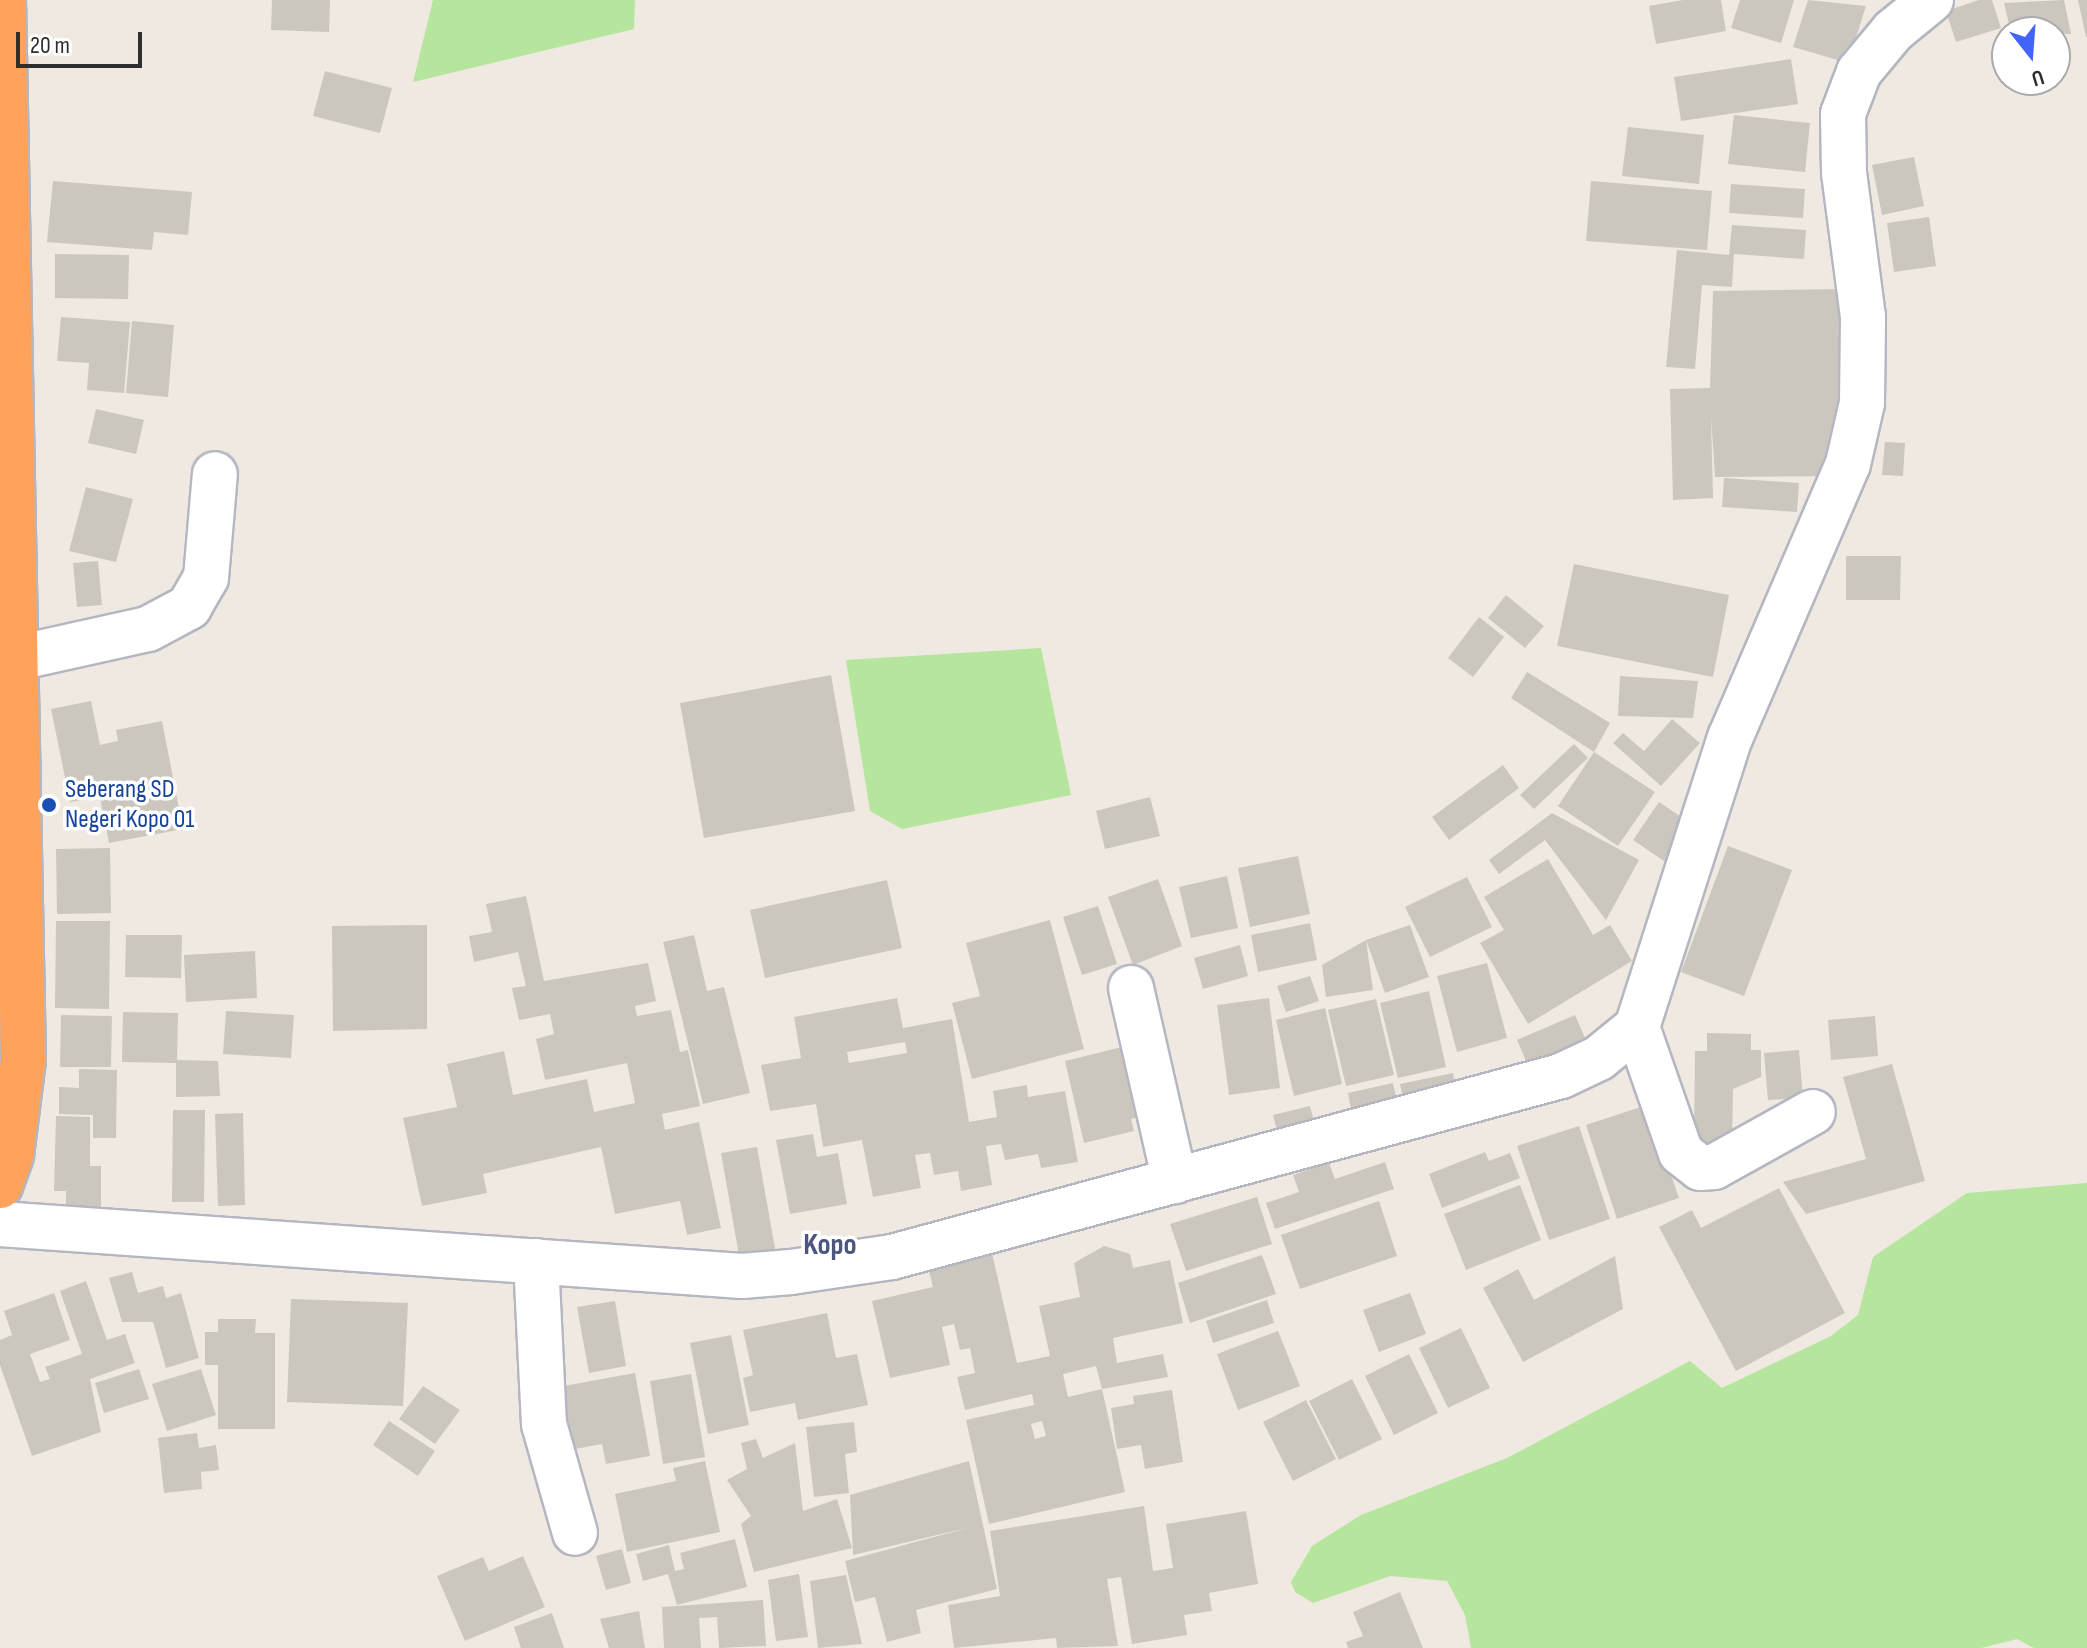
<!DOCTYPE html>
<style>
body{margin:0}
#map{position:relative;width:2087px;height:1648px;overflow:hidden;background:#efe9e1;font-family:"Sofia Sans Condensed",sans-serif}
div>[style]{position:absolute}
.green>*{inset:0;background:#b6e59e}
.building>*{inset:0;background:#cbc7bf}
.roads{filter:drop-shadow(2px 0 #b4b7c1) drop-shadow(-2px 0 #b4b7c1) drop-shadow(0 2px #b4b7c1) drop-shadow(0 -2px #b4b7c1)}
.minor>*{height:44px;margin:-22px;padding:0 22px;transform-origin:22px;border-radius:22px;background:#fff}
.highway>*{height:44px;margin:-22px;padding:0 22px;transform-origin:22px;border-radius:22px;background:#ffa35c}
.dots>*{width:22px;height:22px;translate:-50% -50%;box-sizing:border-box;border:4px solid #fff;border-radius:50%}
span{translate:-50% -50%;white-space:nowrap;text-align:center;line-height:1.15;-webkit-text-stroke:7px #fff;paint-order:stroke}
.transit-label{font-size:26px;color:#164399}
.left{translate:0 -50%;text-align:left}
.quarter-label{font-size:30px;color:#4d5680;font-weight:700}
.north{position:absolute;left:1991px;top:16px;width:80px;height:80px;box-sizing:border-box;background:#fff;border:2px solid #ababab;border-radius:50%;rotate:163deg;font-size:22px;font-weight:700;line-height:32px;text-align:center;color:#2e2e2e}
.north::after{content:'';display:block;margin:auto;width:28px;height:36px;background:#4264fb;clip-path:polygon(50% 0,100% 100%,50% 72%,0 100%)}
.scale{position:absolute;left:16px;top:32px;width:126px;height:36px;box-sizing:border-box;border:4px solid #2e2e2e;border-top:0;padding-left:10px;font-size:24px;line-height:28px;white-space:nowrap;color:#2e2e2e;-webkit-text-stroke:6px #fff;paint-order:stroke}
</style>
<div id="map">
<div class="green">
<div style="clip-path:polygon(433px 0,635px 0,634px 29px,413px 82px)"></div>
<div style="clip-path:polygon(1041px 648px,1071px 795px,902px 829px,870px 811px,846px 660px)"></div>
<div style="clip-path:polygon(2087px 1183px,2087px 1648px,2034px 1648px,2017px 1639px,1981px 1648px,1471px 1648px,1465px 1615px,1447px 1581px,1390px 1576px,1313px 1603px,1295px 1592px,1291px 1582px,1312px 1546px,1361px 1515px,1507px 1458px,1690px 1361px,1722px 1388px,1831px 1336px,1858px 1315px,1873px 1257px,1967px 1193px)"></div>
</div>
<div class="building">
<div style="clip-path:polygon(272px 0,330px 0,329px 32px,271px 30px)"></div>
<div style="clip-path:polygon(1683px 0,1721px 0,1726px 31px,1656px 44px,1649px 6px)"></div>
<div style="clip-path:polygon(1740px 0,1794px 0,1781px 43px,1731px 28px)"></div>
<div style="clip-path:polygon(1808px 0,1866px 6px,1848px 63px,1793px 47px)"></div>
<div style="clip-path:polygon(1979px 0,1992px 0,2001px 28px,1956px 42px,1946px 11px)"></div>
<div style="clip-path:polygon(2064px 0,2071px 34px,2011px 32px,2004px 3px)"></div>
<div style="clip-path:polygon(2078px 0,2087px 0,2087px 37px,2086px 37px)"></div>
<div style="clip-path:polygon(1791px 59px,1798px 104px,1681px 121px,1674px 77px)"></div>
<div style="clip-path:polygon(325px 71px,392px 88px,380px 133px,313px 116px)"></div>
<div style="clip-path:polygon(1734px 115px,1810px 123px,1805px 172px,1728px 164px)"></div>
<div style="clip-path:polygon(1628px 127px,1704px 135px,1699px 184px,1622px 176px)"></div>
<div style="clip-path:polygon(1914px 157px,1924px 206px,1882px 215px,1872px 165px)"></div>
<div style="clip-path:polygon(53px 181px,192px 192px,188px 235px,154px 232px,152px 250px,47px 242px)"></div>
<div style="clip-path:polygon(1591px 181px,1712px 191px,1707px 250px,1586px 241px)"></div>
<div style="clip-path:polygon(1731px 184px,1805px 189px,1803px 218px,1729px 213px)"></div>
<div style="clip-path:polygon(1929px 217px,1936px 266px,1894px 272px,1887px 223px)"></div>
<div style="clip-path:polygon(1732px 225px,1806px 230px,1804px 259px,1734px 254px,1732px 287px,1702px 285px,1695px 369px,1666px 367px,1677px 250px,1729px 255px)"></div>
<div style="clip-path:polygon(55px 254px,129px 255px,128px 299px,55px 298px)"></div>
<div style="clip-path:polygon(1840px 289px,1842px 476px,1715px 477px,1711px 417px,1713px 498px,1673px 500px,1670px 389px,1710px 388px,1713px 291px)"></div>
<div style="clip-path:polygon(61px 317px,130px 322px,124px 393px,87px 390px,89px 363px,57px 361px)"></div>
<div style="clip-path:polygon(132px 321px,174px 325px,168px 397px,126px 393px)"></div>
<div style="clip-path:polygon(96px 409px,144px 420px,136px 454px,88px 443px)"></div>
<div style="clip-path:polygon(1885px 442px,1905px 443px,1903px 476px,1882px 475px)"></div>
<div style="clip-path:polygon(1724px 478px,1799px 483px,1797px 512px,1722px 507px)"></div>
<div style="clip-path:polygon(86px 487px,133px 499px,116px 562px,69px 551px)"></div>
<div style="clip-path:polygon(1846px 556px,1901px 556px,1900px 600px,1846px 600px)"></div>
<div style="clip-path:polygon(98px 561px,102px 605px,77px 607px,73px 563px)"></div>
<div style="clip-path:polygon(1574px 564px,1729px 595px,1713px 677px,1557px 646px)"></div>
<div style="clip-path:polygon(1506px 595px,1544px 626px,1525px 648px,1488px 618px)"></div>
<div style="clip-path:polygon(1479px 617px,1504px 637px,1473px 677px,1448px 658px)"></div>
<div style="clip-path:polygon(1527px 672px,1610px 723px,1594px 752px,1511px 698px)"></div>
<div style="clip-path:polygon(831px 675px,855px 811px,704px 838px,680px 703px)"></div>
<div style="clip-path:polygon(1620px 676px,1698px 681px,1693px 718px,1618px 716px)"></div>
<div style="clip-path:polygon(91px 701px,100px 745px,118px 741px,116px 730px,162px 721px,183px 829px,109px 843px,100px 797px,70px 802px,51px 709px)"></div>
<div style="clip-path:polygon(1672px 719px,1700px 743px,1661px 786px,1613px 743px,1623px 733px,1644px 751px)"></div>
<div style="clip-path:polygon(1574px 744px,1588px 758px,1534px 809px,1520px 795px)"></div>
<div style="clip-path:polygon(1594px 752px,1655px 792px,1618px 846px,1558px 806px)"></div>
<div style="clip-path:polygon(1503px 765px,1519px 788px,1449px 840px,1432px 817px)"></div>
<div style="clip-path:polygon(1150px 797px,1160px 836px,1105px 849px,1096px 811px)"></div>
<div style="clip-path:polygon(1659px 802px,1693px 825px,1667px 863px,1633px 840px)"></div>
<div style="clip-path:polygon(1552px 813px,1639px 860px,1606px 920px,1545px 840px,1499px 874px,1489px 860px)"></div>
<div style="clip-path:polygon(1728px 846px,1792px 870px,1744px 996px,1681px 972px)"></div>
<div style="clip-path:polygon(110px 848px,111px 913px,57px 914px,56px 849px)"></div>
<div style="clip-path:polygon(1298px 856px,1310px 914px,1250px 927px,1238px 868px)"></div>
<div style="clip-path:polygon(1548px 859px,1593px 935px,1610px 925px,1632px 961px,1528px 1024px,1480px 943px,1504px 930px,1484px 897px)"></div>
<div style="clip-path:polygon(1227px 876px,1238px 928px,1191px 938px,1179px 887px)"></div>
<div style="clip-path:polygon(1467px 877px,1492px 927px,1430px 957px,1405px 907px)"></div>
<div style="clip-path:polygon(1158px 879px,1182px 946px,1133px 965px,1108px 897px)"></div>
<div style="clip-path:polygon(887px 880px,902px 948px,765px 978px,750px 910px)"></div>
<div style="clip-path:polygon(526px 896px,544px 981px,648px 963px,656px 1001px,635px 1006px,637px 1016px,671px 1010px,680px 1052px,688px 1050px,700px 1106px,662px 1114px,665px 1130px,699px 1122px,721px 1228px,687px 1235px,680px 1201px,615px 1214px,601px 1147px,483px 1174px,487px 1193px,422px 1206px,403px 1118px,457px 1107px,447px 1064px,504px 1051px,513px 1095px,587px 1079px,594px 1112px,635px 1103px,627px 1063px,545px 1080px,536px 1039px,554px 1034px,550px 1014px,519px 1020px,512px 988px,526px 986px,518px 952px,474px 962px,469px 936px,492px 932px,486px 904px)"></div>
<div style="clip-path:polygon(1098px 906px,1117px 964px,1082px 975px,1063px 917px)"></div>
<div style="clip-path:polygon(1050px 920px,1084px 1049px,972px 1079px,952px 1003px,980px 996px,966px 943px)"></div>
<div style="clip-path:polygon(56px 921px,110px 921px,109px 1009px,55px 1008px)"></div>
<div style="clip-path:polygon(1310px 923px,1317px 960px,1258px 972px,1251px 935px)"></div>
<div style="clip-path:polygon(427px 925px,427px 1029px,333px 1031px,332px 926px)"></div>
<div style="clip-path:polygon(1410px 925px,1429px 977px,1385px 993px,1366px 940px,1373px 990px,1326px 997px,1322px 965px,1366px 940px)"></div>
<div style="clip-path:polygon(126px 935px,182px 935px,181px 978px,125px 977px)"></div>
<div style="clip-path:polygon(694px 935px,707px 991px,724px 987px,750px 1093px,703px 1104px,663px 942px)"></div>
<div style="clip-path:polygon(1240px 945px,1248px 976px,1203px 989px,1194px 958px)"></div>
<div style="clip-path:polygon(255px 951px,257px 998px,186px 1002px,184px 955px)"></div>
<div style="clip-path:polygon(1487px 963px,1507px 1038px,1457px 1052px,1437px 976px)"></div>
<div style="clip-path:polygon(1310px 976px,1319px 1001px,1286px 1012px,1277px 986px)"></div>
<div style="clip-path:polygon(1429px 991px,1446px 1067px,1398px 1078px,1380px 1003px)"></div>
<div style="clip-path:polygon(evenodd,897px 998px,903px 1028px,952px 1019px,969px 1122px,997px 1117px,993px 1091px,1027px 1085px,1028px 1097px,1065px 1091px,1078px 1162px,1041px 1168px,1038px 1154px,1005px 1160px,1001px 1144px,986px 1146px,992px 1185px,961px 1191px,958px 1171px,934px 1175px,930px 1153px,915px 1155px,921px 1188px,873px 1197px,862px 1140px,823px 1147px,816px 1104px,770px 1111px,761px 1065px,801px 1058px,794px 1017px,897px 998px,905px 1042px,907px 1053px,849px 1063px,847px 1052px,905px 1042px)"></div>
<div style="clip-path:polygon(1269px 998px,1280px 1088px,1229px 1095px,1217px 1005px)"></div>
<div style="clip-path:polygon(1376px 999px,1394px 1075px,1346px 1086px,1328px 1010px)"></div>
<div style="clip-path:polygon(1325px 1008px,1342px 1084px,1294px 1096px,1276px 1020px)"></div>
<div style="clip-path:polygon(226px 1011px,294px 1015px,291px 1058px,223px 1054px)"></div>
<div style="clip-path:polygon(123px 1012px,178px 1013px,177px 1060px,218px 1061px,220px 1096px,176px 1097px,176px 1063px,122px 1062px)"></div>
<div style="clip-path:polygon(61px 1015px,112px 1016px,111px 1067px,60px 1067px)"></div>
<div style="clip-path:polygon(1575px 1015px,1588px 1045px,1530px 1070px,1517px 1040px)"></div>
<div style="clip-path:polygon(1875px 1016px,1878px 1056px,1831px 1060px,1828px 1020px)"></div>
<div style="clip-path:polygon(1707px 1033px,1751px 1034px,1751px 1050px,1761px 1050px,1761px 1077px,1733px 1089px,1732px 1151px,1694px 1150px,1695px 1051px,1707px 1051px)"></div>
<div style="clip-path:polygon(1126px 1046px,1142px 1116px,1131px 1119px,1134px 1131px,1084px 1143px,1065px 1061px)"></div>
<div style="clip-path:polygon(1799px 1050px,1803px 1098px,1768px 1100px,1764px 1053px)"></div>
<div style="clip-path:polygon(1892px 1064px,1925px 1181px,1806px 1214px,1783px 1182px,1866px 1159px,1843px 1077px)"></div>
<div style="clip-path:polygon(79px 1069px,117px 1070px,116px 1138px,93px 1138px,93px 1115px,59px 1114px,59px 1087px,79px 1088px)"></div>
<div style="clip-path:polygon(1453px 1073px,1457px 1096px,1405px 1107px,1400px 1084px)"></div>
<div style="clip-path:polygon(1393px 1083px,1398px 1105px,1352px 1115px,1348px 1093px)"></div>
<div style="clip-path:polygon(1647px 1105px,1679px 1198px,1617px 1219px,1586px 1125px)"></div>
<div style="clip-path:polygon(1310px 1106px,1317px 1133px,1280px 1142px,1273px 1115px)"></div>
<div style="clip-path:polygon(173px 1110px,205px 1110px,204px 1202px,172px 1202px)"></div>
<div style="clip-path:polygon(243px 1113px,245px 1205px,218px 1206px,215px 1114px)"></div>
<div style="clip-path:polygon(56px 1116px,90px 1117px,90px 1166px,101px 1166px,101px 1224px,66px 1224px,66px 1191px,54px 1191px)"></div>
<div style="clip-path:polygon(1579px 1126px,1610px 1219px,1549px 1240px,1517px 1146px)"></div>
<div style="clip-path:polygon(813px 1134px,817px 1157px,838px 1153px,847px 1204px,790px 1214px,776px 1140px)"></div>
<div style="clip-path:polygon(757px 1147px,776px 1254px,740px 1261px,721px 1153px)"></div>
<div style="clip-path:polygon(1485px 1152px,1489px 1161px,1510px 1153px,1520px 1178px,1442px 1208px,1429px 1174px)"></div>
<div style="clip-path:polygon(1385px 1162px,1394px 1189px,1275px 1229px,1266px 1203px,1299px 1192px,1293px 1175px,1329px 1163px,1335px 1179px)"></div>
<div style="clip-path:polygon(1520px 1185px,1541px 1240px,1466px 1270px,1444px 1214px)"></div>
<div style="clip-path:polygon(1779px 1188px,1845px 1313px,1736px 1371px,1659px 1227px,1692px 1210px,1701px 1228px)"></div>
<div style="clip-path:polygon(1257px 1197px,1272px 1244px,1186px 1271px,1170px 1224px)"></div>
<div style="clip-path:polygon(1379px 1201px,1397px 1256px,1300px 1289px,1281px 1235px)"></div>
<div style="clip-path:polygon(evenodd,1104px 1246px,1130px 1254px,1133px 1268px,1170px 1260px,1183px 1323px,1113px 1338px,1117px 1363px,1163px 1354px,1168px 1377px,1102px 1389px,1096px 1366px,1063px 1374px,1068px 1397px,1102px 1389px,1125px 1492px,989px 1524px,966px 1420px,1034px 1405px,1032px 1394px,965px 1410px,957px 1377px,975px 1373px,970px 1348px,960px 1350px,954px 1324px,942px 1327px,950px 1365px,890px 1378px,872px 1301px,933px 1287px,928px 1267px,992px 1253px,1017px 1363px,1050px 1356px,1039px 1306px,1080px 1297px,1074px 1263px,1104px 1246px,1042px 1421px,1046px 1436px,1035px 1439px,1031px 1424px,1042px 1421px)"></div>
<div style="clip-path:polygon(1262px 1255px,1276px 1294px,1190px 1323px,1178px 1283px)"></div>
<div style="clip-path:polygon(1615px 1256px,1623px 1309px,1523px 1362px,1483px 1288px,1518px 1269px,1534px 1300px)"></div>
<div style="clip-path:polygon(132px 1272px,138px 1293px,163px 1286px,166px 1298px,181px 1293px,199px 1358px,166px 1368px,153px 1322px,122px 1322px,109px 1278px)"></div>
<div style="clip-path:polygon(86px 1281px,107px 1340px,125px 1334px,135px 1363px,90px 1379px,101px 1432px,32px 1456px,0 1365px,0 1340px,12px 1335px,4px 1311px,54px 1293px,70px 1340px,30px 1354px,40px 1382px,50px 1379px,45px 1367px,82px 1354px,60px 1291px)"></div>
<div style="clip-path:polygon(1410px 1293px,1426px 1334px,1379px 1352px,1363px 1310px)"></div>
<div style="clip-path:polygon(291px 1299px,408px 1303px,403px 1406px,287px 1402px)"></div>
<div style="clip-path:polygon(1267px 1300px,1274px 1323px,1213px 1343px,1206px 1321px)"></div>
<div style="clip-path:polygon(615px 1301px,626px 1366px,589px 1373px,577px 1307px)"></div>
<div style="clip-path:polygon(827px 1313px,836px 1358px,857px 1354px,868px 1405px,798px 1420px,795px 1403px,750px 1412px,743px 1378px,753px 1375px,743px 1330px)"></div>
<div style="clip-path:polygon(218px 1319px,256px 1319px,255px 1333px,275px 1333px,275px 1429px,218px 1429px,218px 1365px,205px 1365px,205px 1332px,218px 1332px)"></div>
<div style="clip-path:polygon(1461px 1328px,1490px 1388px,1448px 1408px,1419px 1348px)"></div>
<div style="clip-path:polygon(1278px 1331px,1300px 1386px,1238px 1410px,1217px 1354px)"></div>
<div style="clip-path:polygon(731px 1335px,749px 1425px,708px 1434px,690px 1343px)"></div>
<div style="clip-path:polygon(1409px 1354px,1438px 1413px,1394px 1435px,1365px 1376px)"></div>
<div style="clip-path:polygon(139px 1369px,149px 1399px,104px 1413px,95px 1383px)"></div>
<div style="clip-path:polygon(201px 1369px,216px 1415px,167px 1431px,152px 1384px)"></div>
<div style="clip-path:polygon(635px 1373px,650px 1456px,606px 1464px,602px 1444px,564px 1451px,553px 1388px)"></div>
<div style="clip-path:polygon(691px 1374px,705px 1457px,663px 1464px,650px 1381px)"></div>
<div style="clip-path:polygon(1352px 1379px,1382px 1439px,1339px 1460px,1309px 1401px)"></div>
<div style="clip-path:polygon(423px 1386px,460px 1410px,435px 1444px,399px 1419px)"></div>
<div style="clip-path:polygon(1172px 1390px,1183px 1462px,1145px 1469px,1141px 1445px,1117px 1449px,1111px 1408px,1134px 1404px,1133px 1396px)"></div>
<div style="clip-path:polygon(1306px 1400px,1336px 1459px,1293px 1481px,1263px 1422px)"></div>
<div style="clip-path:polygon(389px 1421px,435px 1451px,418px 1476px,373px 1445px)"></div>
<div style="clip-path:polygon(854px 1422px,857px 1452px,845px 1454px,849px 1493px,814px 1497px,806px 1427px)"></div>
<div style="clip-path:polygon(197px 1433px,199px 1448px,216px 1445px,219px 1470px,201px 1472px,202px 1489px,164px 1493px,158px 1438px)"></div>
<div style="clip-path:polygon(756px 1439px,763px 1458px,795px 1443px,803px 1511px,837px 1499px,852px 1548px,754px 1572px,741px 1524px,751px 1516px,727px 1480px,747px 1469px,741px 1443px)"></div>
<div style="clip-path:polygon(705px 1461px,720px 1532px,627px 1552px,615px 1494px,676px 1481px,673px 1468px)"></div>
<div style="clip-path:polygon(969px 1461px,997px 1589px,916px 1610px,921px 1633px,887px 1642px,875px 1597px,855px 1602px,845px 1561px,971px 1527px,853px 1555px,850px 1495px)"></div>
<div style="clip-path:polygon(1144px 1506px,1153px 1571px,1173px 1568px,1166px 1524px,1246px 1511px,1258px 1584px,1209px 1593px,1212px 1611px,1184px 1615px,1187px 1635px,1132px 1644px,1121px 1577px,1107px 1579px,1118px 1646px,1057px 1648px,1056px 1638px,954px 1648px,948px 1605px,1000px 1596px,990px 1531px)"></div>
<div style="clip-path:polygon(735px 1539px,747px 1587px,677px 1605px,668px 1574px,643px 1581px,636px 1554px,669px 1545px,675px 1571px,684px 1569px,680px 1553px)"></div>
<div style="clip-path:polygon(622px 1549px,631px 1583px,606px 1590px,596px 1556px)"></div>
<div style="clip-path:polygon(523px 1556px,545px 1607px,465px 1641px,437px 1576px,483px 1557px,489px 1571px)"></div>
<div style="clip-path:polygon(799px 1574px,808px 1637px,776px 1641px,768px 1580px)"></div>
<div style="clip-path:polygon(846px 1575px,862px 1644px,818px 1648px,810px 1581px)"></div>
<div style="clip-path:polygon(1400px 1592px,1423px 1648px,1348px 1648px,1346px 1642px,1363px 1636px,1353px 1612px)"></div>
<div style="clip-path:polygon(763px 1600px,766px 1646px,719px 1648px,717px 1617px,699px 1618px,701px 1648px,664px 1648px,662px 1607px)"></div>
<div style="clip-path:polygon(639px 1611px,645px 1648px,609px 1648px,600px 1619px)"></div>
<div style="clip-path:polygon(552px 1613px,564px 1648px,521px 1648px,514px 1627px)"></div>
</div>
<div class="roads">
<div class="minor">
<div style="left:17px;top:658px;width:134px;rotate:-12.5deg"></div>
<div style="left:148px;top:629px;width:47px;rotate:-28.2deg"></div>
<div style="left:189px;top:607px;width:34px;rotate:-60deg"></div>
<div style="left:206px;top:578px;width:104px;rotate:-85.1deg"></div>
<div style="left:1131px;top:988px;width:198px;rotate:77.2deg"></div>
<div style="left:1637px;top:1027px;width:133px;rotate:70.8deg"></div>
<div style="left:1681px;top:1153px;width:24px;rotate:38deg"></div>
<div style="left:1700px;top:1168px;width:14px;rotate:-4deg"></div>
<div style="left:1714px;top:1167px;width:113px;rotate:-29.1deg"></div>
<div style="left:0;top:1224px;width:744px;rotate:4.01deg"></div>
<div style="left:742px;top:1276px;width:49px;rotate:-4.7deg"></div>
<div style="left:791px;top:1272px;width:102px;rotate:-8.4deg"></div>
<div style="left:892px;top:1257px;width:693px;rotate:-15.14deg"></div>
<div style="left:1561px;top:1076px;width:42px;rotate:-25.3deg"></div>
<div style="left:1599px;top:1058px;width:49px;rotate:-39.2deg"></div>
<div style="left:1637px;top:1027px;width:304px;rotate:-72.2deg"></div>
<div style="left:1730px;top:738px;width:298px;rotate:-66.7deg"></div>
<div style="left:1848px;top:464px;width:63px;rotate:-77.1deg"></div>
<div style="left:1862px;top:403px;width:86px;rotate:-89.3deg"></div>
<div style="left:1863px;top:317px;width:146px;rotate:-97.5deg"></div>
<div style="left:1844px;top:172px;width:58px;rotate:-91deg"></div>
<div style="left:1843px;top:114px;width:45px;rotate:-69.1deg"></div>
<div style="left:1859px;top:72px;width:53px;rotate:-50.3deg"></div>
<div style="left:1893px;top:31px;width:49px;rotate:-39.2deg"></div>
<div style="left:536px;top:1261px;width:163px;rotate:87.2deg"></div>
<div style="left:544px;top:1424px;width:113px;rotate:74.1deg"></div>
</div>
<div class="highway">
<div style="left:0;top:1186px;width:33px;rotate:-70deg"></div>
<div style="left:11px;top:1155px;width:96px;rotate:-82.8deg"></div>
<div style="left:23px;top:1060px;width:1060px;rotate:-91.08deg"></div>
</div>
</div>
<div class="dots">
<div style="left:49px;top:805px;background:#1a4fb4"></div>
</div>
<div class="transit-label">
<span class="left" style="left:65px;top:805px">Seberang SD<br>Negeri Kopo 01</span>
</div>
<div class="quarter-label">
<span style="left:830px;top:1245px">Kopo</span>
</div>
<div class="north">U</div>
<div class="scale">20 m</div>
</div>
